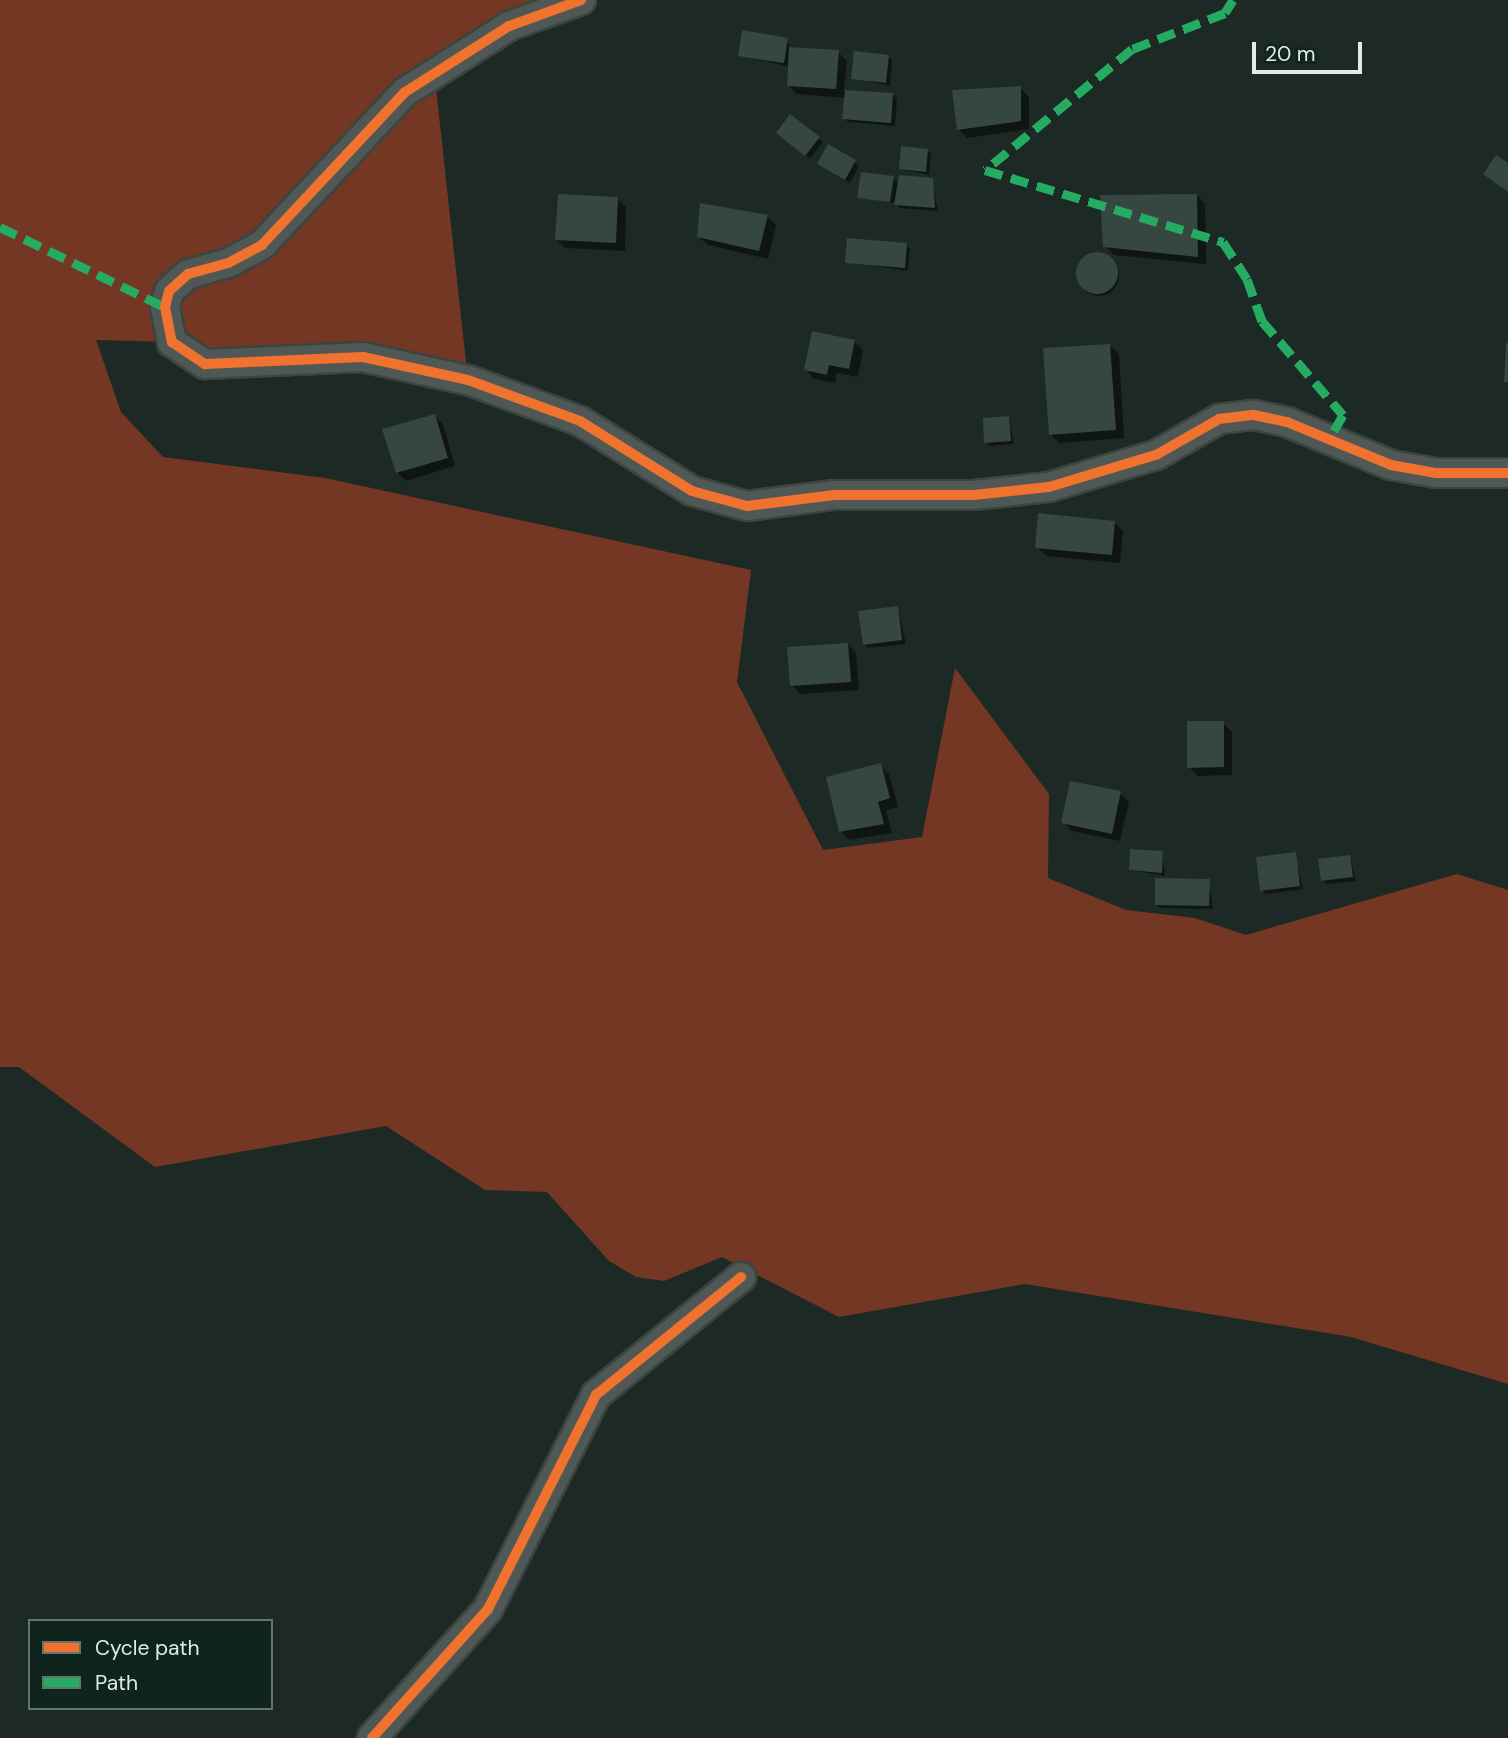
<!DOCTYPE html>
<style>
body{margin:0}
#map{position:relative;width:1508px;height:1738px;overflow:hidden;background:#1d2925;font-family:"DM Sans",sans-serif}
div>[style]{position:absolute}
.forest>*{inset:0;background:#743723}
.shadow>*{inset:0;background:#0007}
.round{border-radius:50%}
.building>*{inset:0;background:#364640}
.roads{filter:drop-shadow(2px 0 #3a4541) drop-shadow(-2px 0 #3a4541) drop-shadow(0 2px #3a4541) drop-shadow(0 -2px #3a4541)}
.minor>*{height:28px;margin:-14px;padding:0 14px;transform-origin:14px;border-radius:14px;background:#505855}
.quiet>*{height:9px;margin-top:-4.5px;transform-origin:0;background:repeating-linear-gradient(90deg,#26ab63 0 18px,transparent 0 27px)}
.cycleway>*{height:10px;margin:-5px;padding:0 5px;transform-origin:5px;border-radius:5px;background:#ef722f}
span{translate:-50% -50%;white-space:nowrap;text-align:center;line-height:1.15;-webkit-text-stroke:7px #0e241c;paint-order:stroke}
.legend{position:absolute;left:28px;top:1619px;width:245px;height:91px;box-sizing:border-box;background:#0e241c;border:2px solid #62746d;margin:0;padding:9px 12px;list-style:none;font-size:21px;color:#dfece7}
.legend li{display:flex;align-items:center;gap:14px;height:35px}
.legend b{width:35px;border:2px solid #62746d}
.scale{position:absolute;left:1252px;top:42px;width:110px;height:32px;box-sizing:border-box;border:4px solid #dfece7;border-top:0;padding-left:9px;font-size:21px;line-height:24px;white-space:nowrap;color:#dfece7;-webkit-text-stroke:5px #0e241c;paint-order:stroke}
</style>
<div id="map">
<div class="forest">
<div style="clip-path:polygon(0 0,581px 0,434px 70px,468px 380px,420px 367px,244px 366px,172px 342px,96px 340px,121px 412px,163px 457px,325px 478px,751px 570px,737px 682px,823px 850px,922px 837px,955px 668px,1049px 794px,1048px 878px,1126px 910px,1195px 918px,1246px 935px,1457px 874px,1508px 890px,1508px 1384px,1351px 1337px,1025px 1284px,839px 1317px,722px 1257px,664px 1281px,636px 1277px,609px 1261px,547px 1192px,485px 1190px,386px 1126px,155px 1167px,19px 1067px,0 1067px)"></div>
</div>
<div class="shadow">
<div style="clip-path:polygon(787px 39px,790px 49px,838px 52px,847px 61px,844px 91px,893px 95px,897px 99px,895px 126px,848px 122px,844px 118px,846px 98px,797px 94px,788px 85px,790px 67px,740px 55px)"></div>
<div style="clip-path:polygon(888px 56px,892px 60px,890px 86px,853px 78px)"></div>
<div style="clip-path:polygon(1020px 88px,1029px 97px,1029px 129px,967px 138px,958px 129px)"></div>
<div style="clip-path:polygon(791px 117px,823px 142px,810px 159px,782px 137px)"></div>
<div style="clip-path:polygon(828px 147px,859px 166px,850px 183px,819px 164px)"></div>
<div style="clip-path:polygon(927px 150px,931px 154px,929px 175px,901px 169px)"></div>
<div style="clip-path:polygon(893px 178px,899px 184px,932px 180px,938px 211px,900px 208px,894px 203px,859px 197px)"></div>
<div style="clip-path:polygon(1197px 195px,1205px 204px,1206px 264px,1114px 255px,1105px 246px)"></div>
<div style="clip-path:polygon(617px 198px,626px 207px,625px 251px,565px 248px,557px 240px)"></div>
<div style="clip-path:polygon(767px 216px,776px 225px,768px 259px,708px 245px,699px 237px)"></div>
<div style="clip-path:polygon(906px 245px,910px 249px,908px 271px,847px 262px)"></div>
<div class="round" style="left:1079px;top:256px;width:40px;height:40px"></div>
<div style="clip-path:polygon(854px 341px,863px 350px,858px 377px,837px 373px,835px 383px,814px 379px,806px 370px)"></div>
<div style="clip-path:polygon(1110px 346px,1119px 354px,1124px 438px,1059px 443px,1050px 434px)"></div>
<div style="clip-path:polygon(434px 416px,443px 424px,455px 466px,406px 481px,397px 472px)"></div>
<div style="clip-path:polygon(1009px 418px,1014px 444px,990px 446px,986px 442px)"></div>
<div style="clip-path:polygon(1114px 522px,1123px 531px,1120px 563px,1046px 556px,1037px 547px)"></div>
<div style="clip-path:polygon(898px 608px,906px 644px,868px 648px,864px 644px)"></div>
<div style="clip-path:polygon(848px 644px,856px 653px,859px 690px,800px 694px,792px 685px)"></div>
<div style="clip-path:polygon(1223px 723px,1232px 732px,1232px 775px,1198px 776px,1189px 767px)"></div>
<div style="clip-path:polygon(880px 765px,889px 774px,898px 807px,886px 810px,892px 833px,849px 840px,841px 831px)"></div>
<div style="clip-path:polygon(1120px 793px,1129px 802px,1120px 841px,1072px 831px,1063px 822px)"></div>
<div style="clip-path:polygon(1162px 852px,1165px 876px,1131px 870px)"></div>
<div style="clip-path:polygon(1295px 854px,1303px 889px,1266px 894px,1262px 890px)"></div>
<div style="clip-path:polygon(1350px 857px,1356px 881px,1326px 884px,1322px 880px)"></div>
<div style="clip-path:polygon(1209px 881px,1213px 909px,1160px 908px,1156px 904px)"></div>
</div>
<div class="building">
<div style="clip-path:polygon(742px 30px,788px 38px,784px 63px,738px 56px)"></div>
<div style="clip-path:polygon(789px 47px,839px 50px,836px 89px,787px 86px)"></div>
<div style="clip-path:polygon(854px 51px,889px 55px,886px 83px,851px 79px)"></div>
<div style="clip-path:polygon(1021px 86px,1021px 121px,957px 130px,952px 90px)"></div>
<div style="clip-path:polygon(845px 90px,893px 93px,891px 123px,842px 119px)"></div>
<div style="clip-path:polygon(790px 114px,820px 137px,805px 156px,776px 133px)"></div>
<div style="clip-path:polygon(828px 144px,856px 160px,845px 180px,817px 164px)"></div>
<div style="clip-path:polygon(901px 146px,928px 149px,926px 172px,899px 169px)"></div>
<div style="clip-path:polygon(1496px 155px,1508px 163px,1508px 192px,1483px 174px)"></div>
<div style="clip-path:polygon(861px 172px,894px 176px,890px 202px,857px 198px)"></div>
<div style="clip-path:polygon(899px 175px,933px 178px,935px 208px,894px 205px)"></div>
<div style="clip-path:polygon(558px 194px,618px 197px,616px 243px,555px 240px)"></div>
<div style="clip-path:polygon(1197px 194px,1198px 257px,1103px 247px,1100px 195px)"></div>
<div style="clip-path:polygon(700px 203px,768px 215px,759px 251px,697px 237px)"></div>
<div style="clip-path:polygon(847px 238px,907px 243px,905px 268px,845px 263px)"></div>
<div class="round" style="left:1076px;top:252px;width:42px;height:42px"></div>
<div style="clip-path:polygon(812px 331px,855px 340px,849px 369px,829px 365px,827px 375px,804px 370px)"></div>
<div style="clip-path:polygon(1506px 343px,1508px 343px,1508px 382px,1504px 382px)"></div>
<div style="clip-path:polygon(1110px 344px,1116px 430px,1049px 435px,1043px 348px)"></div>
<div style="clip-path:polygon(435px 414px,448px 458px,396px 473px,382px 429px)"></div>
<div style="clip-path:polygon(1009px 416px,1011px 441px,984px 443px,983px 418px)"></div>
<div style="clip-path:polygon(1038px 513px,1115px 521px,1112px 555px,1035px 548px)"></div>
<div style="clip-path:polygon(898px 606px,902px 640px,863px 645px,858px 611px)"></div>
<div style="clip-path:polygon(848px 643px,851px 682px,790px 686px,787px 647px)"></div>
<div style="clip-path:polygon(1187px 721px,1224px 721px,1224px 767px,1187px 768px)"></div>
<div style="clip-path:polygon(881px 763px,890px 798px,878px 802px,884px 824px,839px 832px,826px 777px)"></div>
<div style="clip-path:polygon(1070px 781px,1121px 791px,1112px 834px,1061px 823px)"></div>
<div style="clip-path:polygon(1130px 849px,1163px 851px,1162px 873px,1129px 870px)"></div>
<div style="clip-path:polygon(1296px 852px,1300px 886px,1260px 891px,1256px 857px)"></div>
<div style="clip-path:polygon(1350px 855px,1353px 877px,1321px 881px,1318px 859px)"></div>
<div style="clip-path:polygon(1155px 878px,1210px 879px,1209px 906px,1155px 905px)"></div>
</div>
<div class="roads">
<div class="minor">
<div style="left:581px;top:0;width:77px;rotate:160.1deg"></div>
<div style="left:509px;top:26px;width:123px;rotate:147.6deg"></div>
<div style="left:405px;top:92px;width:209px;rotate:133.1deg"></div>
<div style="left:262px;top:245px;width:38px;rotate:152deg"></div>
<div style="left:228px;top:263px;width:41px;rotate:164.6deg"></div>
<div style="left:188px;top:274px;width:25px;rotate:138deg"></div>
<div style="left:169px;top:291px;width:16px;rotate:104deg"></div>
<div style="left:165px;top:307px;width:36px;rotate:79deg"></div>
<div style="left:172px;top:342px;width:40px;rotate:34deg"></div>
<div style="left:205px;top:364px;width:158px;rotate:-2.5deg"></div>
<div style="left:363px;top:357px;width:107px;rotate:12.4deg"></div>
<div style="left:468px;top:380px;width:119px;rotate:20.1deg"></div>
<div style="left:580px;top:421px;width:132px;rotate:32deg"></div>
<div style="left:692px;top:491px;width:57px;rotate:15.3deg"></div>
<div style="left:747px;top:506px;width:88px;rotate:-7.2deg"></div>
<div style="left:834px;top:495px;width:140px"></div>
<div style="left:974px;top:495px;width:75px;rotate:-6.1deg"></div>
<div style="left:1049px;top:487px;width:112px;rotate:-16.7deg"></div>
<div style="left:1156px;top:455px;width:73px;rotate:-29.7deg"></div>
<div style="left:1219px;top:419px;width:35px;rotate:-7deg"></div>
<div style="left:1254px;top:415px;width:34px;rotate:12deg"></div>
<div style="left:1287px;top:422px;width:113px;rotate:22.5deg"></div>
<div style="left:1391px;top:465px;width:46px;rotate:10.1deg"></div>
<div style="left:1436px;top:473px;width:72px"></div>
<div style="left:372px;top:1738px;width:173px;rotate:-48deg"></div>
<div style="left:488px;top:1609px;width:240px;rotate:-63.2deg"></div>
<div style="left:596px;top:1395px;width:187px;rotate:-39.1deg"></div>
</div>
</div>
<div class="quiet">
<div style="left:1233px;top:0;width:15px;rotate:122deg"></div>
<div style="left:1225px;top:13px;width:100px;rotate:158.8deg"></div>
<div style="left:1132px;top:49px;width:190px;rotate:140.5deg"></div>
<div style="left:985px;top:170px;width:249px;rotate:16.8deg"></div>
<div style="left:1223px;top:242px;width:44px;rotate:57deg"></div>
<div style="left:1247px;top:279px;width:45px;rotate:70.3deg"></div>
<div style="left:1262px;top:321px;width:124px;rotate:49.2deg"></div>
<div style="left:1343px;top:415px;width:30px;rotate:120deg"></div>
<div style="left:0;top:227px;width:183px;rotate:25.9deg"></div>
</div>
<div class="cycleway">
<div style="left:581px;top:0;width:77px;rotate:160.1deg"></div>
<div style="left:509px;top:26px;width:123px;rotate:147.6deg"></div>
<div style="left:405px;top:92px;width:209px;rotate:133.1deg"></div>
<div style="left:262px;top:245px;width:38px;rotate:152deg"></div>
<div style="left:228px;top:263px;width:41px;rotate:164.6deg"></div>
<div style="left:188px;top:274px;width:25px;rotate:138deg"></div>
<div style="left:169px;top:291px;width:16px;rotate:104deg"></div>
<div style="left:165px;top:307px;width:36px;rotate:79deg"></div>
<div style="left:172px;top:342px;width:40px;rotate:34deg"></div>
<div style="left:205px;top:364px;width:158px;rotate:-2.5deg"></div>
<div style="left:363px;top:357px;width:107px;rotate:12.4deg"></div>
<div style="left:468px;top:380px;width:119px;rotate:20.1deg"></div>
<div style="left:580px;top:421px;width:132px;rotate:32deg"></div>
<div style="left:692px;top:491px;width:57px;rotate:15.3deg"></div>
<div style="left:747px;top:506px;width:88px;rotate:-7.2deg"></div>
<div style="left:834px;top:495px;width:140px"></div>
<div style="left:974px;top:495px;width:75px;rotate:-6.1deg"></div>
<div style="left:1049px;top:487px;width:112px;rotate:-16.7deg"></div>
<div style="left:1156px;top:455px;width:73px;rotate:-29.7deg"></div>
<div style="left:1219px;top:419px;width:35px;rotate:-7deg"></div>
<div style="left:1254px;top:415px;width:34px;rotate:12deg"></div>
<div style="left:1287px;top:422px;width:113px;rotate:22.5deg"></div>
<div style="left:1391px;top:465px;width:46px;rotate:10.1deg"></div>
<div style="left:1436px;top:473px;width:72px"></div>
<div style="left:372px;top:1738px;width:173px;rotate:-48deg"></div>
<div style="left:488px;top:1609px;width:240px;rotate:-63.2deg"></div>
<div style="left:596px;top:1395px;width:187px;rotate:-39.1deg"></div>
</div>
<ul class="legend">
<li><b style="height:9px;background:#ef722f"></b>Cycle path</li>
<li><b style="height:9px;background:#26ab63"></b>Path</li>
</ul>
<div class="scale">20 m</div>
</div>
